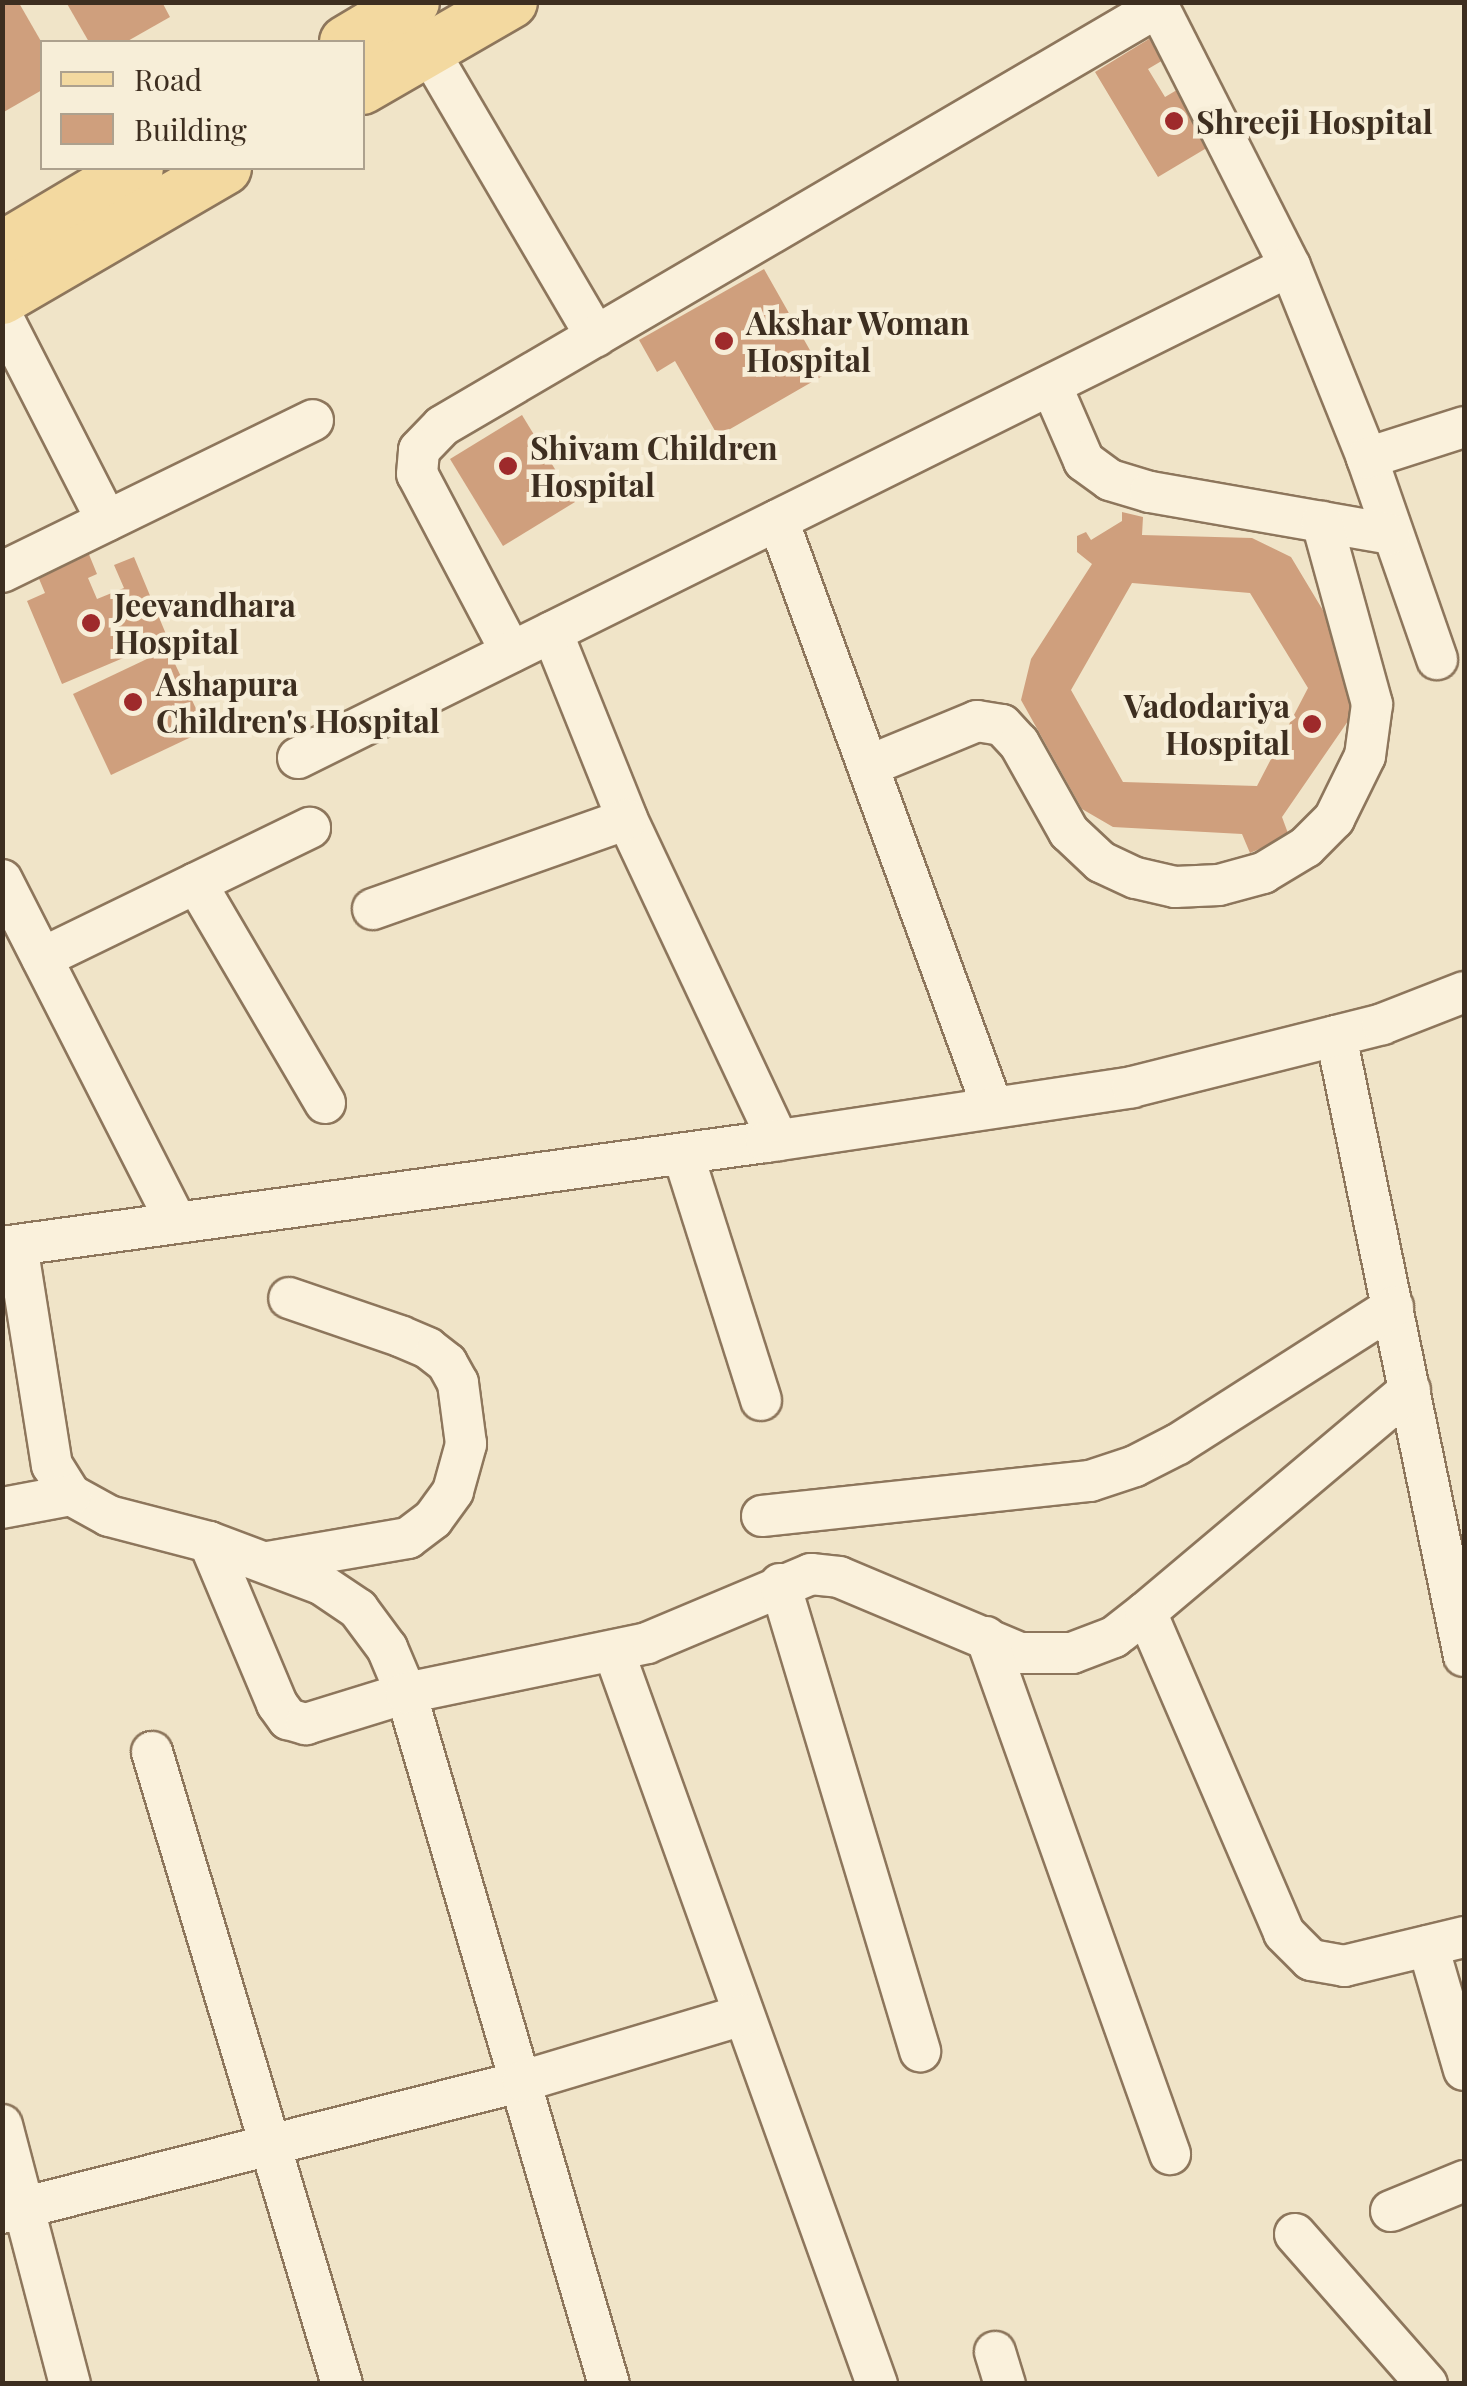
<!DOCTYPE html>
<style>
body{margin:0}
#map{position:relative;width:1467px;height:2386px;overflow:hidden;background:#f0e4c8;font-family:"Playfair Display",serif}
div>[style]{position:absolute}
.building>*{inset:0;background:#cf9f7d}
.roads{filter:drop-shadow(2px 0 #8d765c) drop-shadow(-2px 0 #8d765c) drop-shadow(0 2px #8d765c) drop-shadow(0 -2px #8d765c)}
.minor>*{height:40px;margin:-20px;padding:0 20px;transform-origin:20px;border-radius:20px;background:#faf1dc}
.major>*{height:52px;margin:-26px;padding:0 26px;transform-origin:26px;border-radius:26px;background:#f3d9a0}
.dots>*{width:28px;height:28px;translate:-50% -50%;box-sizing:border-box;border:5px solid #f7eed8;border-radius:50%}
span{translate:-50% -50%;white-space:nowrap;text-align:center;line-height:1.15;-webkit-text-stroke:9px #f7eed8;paint-order:stroke}
.poi-label{font-size:32px;color:#3d2e20;font-weight:700}
.left{translate:0 -50%;text-align:left}
.right{translate:-100% -50%;text-align:right}
.frame{position:absolute;inset:0;border:5px solid #3d2e20;pointer-events:none}
.legend{position:absolute;left:40px;top:40px;width:325px;height:130px;box-sizing:border-box;background:#f7eed8;border:2px solid #ada18e;margin:0;padding:12px 18px;list-style:none;font-size:30px;color:#3d2e20}
.legend li{display:flex;align-items:center;gap:20px;height:50px}
.legend b{width:50px;border:2px solid #ada18e}
</style>
<div id="map">
<div class="building">
<div style="clip-path:polygon(66px 2px,162px 2px,170px 17px,126px 42px,89px 42px)"></div>
<div style="clip-path:polygon(2px 3px,19px 3px,42px 43px,42px 90px,2px 113px)"></div>
<div style="clip-path:polygon(1157px 34px,1170px 56px,1148px 69px,1165px 97px,1187px 84px,1220px 140px,1158px 177px,1095px 72px)"></div>
<div style="clip-path:polygon(764px 269px,824px 375px,718px 436px,675px 361px,657px 372px,639px 340px)"></div>
<div style="clip-path:polygon(522px 415px,575px 502px,503px 546px,450px 459px)"></div>
<div style="clip-path:polygon(evenodd,1122px 512px,1143px 517px,1142px 535px,1252px 538px,1291px 557px,1354px 662px,1357px 708px,1282px 817px,1289px 836px,1250px 853px,1242px 834px,1113px 827px,1082px 809px,1021px 700px,1031px 659px,1092px 564px,1077px 552px,1077px 536px,1086px 532px,1091px 540px,1122px 521px,1122px 512px,1132px 583px,1250px 593px,1308px 688px,1257px 786px,1123px 782px,1071px 690px,1132px 583px)"></div>
<div style="clip-path:polygon(88px 552px,97px 574px,88px 578px,97px 599px,124px 588px,114px 565px,134px 557px,168px 639px,62px 684px,27px 601px,45px 593px,37px 574px)"></div>
<div style="clip-path:polygon(168px 649px,206px 730px,111px 775px,73px 694px)"></div>
</div>
<div class="roads">
<div class="minor">
<div style="left:1156px;top:2px;width:296px;rotate:63.1deg"></div>
<div style="left:1290px;top:266px;width:207px;rotate:68.1deg"></div>
<div style="left:1367px;top:458px;width:213px;rotate:70.8deg"></div>
<div style="left:428px;top:50px;width:332px;rotate:59.6deg"></div>
<div style="left:2px;top:316px;width:230px;rotate:62.9deg"></div>
<div style="left:1051px;top:385px;width:83px;rotate:66.5deg"></div>
<div style="left:1084px;top:461px;width:32px;rotate:36deg"></div>
<div style="left:1110px;top:480px;width:42px;rotate:16.7deg"></div>
<div style="left:1150px;top:492px;width:244px;rotate:9.9deg"></div>
<div style="left:1367px;top:458px;width:102px;rotate:-17.7deg"></div>
<div style="left:778px;top:520px;width:624px;rotate:69.94deg"></div>
<div style="left:2px;top:572px;width:346px;rotate:-26deg"></div>
<div style="left:552px;top:632px;width:201px;rotate:68.1deg"></div>
<div style="left:627px;top:819px;width:355px;rotate:64.8deg"></div>
<div style="left:511px;top:652px;width:201px;rotate:-117.8deg"></div>
<div style="left:417px;top:474px;width:24px;rotate:-85deg"></div>
<div style="left:419px;top:450px;width:33px;rotate:-46deg"></div>
<div style="left:442px;top:426px;width:830px;rotate:-30.34deg"></div>
<div style="left:298px;top:758px;width:1107px;rotate:-26.38deg"></div>
<div style="left:868px;top:766px;width:118px;rotate:-22.4deg"></div>
<div style="left:977px;top:721px;width:25px;rotate:9deg"></div>
<div style="left:1002px;top:725px;width:25px;rotate:47deg"></div>
<div style="left:1019px;top:743px;width:102px;rotate:60.7deg"></div>
<div style="left:1069px;top:832px;width:44px;rotate:43.2deg"></div>
<div style="left:1101px;top:862px;width:38px;rotate:25deg"></div>
<div style="left:1136px;top:878px;width:40px;rotate:13deg"></div>
<div style="left:1175px;top:887px;width:44px;rotate:-2.6deg"></div>
<div style="left:1219px;top:885px;width:46px;rotate:-15.3deg"></div>
<div style="left:1263px;top:873px;width:50px;rotate:-31.2deg"></div>
<div style="left:1306px;top:847px;width:40px;rotate:-45deg"></div>
<div style="left:1334px;top:819px;width:70px;rotate:-63.8deg"></div>
<div style="left:1365px;top:756px;width:52px;rotate:-82.3deg"></div>
<div style="left:1372px;top:704px;width:189px;rotate:-105.4deg"></div>
<div style="left:2px;top:880px;width:385px;rotate:63deg"></div>
<div style="left:196px;top:883px;width:255px;rotate:59.6deg"></div>
<div style="left:373px;top:909px;width:269px;rotate:-19.5deg"></div>
<div style="left:42px;top:958px;width:298px;rotate:-25.9deg"></div>
<div style="left:1336px;top:1036px;width:633px;rotate:78.34deg"></div>
<div style="left:683px;top:1154px;width:258px;rotate:72.4deg"></div>
<div style="left:17px;top:1245px;width:223px;rotate:81deg"></div>
<div style="left:52px;top:1465px;width:36px;rotate:58deg"></div>
<div style="left:71px;top:1495px;width:43px;rotate:28.9deg"></div>
<div style="left:109px;top:1516px;width:103px;rotate:14.6deg"></div>
<div style="left:209px;top:1542px;width:120px;rotate:20.6deg"></div>
<div style="left:321px;top:1584px;width:45px;rotate:34deg"></div>
<div style="left:358px;top:1609px;width:49px;rotate:53.4deg"></div>
<div style="left:387px;top:1648px;width:49px;rotate:67.1deg"></div>
<div style="left:406px;top:1693px;width:720px;rotate:73.63deg"></div>
<div style="left:2px;top:1247px;width:771px;rotate:-7.83deg"></div>
<div style="left:766px;top:1142px;width:370px;rotate:-8.5deg"></div>
<div style="left:1132px;top:1087px;width:258px;rotate:-14.1deg"></div>
<div style="left:1382px;top:1024px;width:88px;rotate:-21.3deg"></div>
<div style="left:2px;top:1508px;width:70px;rotate:-10.7deg"></div>
<div style="left:762px;top:1516px;width:330px;rotate:-6.1deg"></div>
<div style="left:1090px;top:1481px;width:47px;rotate:-18.4deg"></div>
<div style="left:1135px;top:1466px;width:48px;rotate:-27.1deg"></div>
<div style="left:1178px;top:1444px;width:255px;rotate:-32.5deg"></div>
<div style="left:209px;top:1542px;width:176px;rotate:67.2deg"></div>
<div style="left:277px;top:1704px;width:19px;rotate:54deg"></div>
<div style="left:288px;top:1719px;width:19px;rotate:16deg"></div>
<div style="left:306px;top:1724px;width:105px;rotate:-17.2deg"></div>
<div style="left:406px;top:1693px;width:246px;rotate:-11.7deg"></div>
<div style="left:647px;top:1643px;width:178px;rotate:-22.8deg"></div>
<div style="left:811px;top:1574px;width:28px;rotate:6deg"></div>
<div style="left:839px;top:1577px;width:196px;rotate:22.8deg"></div>
<div style="left:1020px;top:1653px;width:52px"></div>
<div style="left:1072px;top:1653px;width:45px;rotate:-20.9deg"></div>
<div style="left:1114px;top:1637px;width:41px;rotate:-38deg"></div>
<div style="left:1146px;top:1612px;width:345px;rotate:-40.1deg"></div>
<div style="left:268px;top:1562px;width:142px;rotate:-9.7deg"></div>
<div style="left:408px;top:1538px;width:31px;rotate:-37deg"></div>
<div style="left:433px;top:1519px;width:34px;rotate:-54deg"></div>
<div style="left:453px;top:1491px;width:49px;rotate:-74.5deg"></div>
<div style="left:466px;top:1444px;width:62px;rotate:-97.5deg"></div>
<div style="left:458px;top:1383px;width:23px;rotate:-119deg"></div>
<div style="left:447px;top:1363px;width:24px;rotate:-142deg"></div>
<div style="left:428px;top:1348px;width:30px;rotate:-157deg"></div>
<div style="left:400px;top:1336px;width:117px;rotate:-161.1deg"></div>
<div style="left:780px;top:1584px;width:488px;rotate:73.3deg"></div>
<div style="left:1146px;top:1612px;width:349px;rotate:66.7deg"></div>
<div style="left:1284px;top:1933px;width:38px;rotate:45deg"></div>
<div style="left:1311px;top:1960px;width:34px;rotate:10deg"></div>
<div style="left:1344px;top:1966px;width:123px;rotate:-13.6deg"></div>
<div style="left:986px;top:1637px;width:549px;rotate:70.41deg"></div>
<div style="left:614px;top:1652px;width:778px;rotate:70.24deg"></div>
<div style="left:152px;top:1752px;width:660px;rotate:73.27deg"></div>
<div style="left:1428px;top:1946px;width:129px;rotate:73.8deg"></div>
<div style="left:2px;top:2125px;width:268px;rotate:75.3deg"></div>
<div style="left:1391px;top:2211px;width:79px;rotate:-22.3deg"></div>
<div style="left:2px;top:2213px;width:537px;rotate:-14.22deg"></div>
<div style="left:523px;top:2081px;width:230px;rotate:-16.7deg"></div>
<div style="left:1295px;top:2234px;width:200px;rotate:48.7deg"></div>
<div style="left:995px;top:2352px;width:34px;rotate:73deg"></div>
</div>
<div class="major">
<div style="left:346px;top:42px;width:78px;rotate:-30.8deg"></div>
<div style="left:362px;top:88px;width:172px;rotate:-30deg"></div>
<div style="left:2px;top:248px;width:157px;rotate:-30.7deg"></div>
<div style="left:2px;top:298px;width:258px;rotate:-30.2deg"></div>
</div>
</div>
<div class="dots">
<div style="left:1174px;top:121px;background:#9e2a2b"></div>
<div style="left:724px;top:341px;background:#9e2a2b"></div>
<div style="left:508px;top:466px;background:#9e2a2b"></div>
<div style="left:91px;top:623px;background:#9e2a2b"></div>
<div style="left:133px;top:702px;background:#9e2a2b"></div>
<div style="left:1312px;top:724px;background:#9e2a2b"></div>
</div>
<div class="poi-label">
<span class="left" style="left:1196px;top:121px">Shreeji Hospital</span>
<span class="left" style="left:746px;top:341px">Akshar Woman<br>Hospital</span>
<span class="left" style="left:530px;top:466px">Shivam Children<br>Hospital</span>
<span class="left" style="left:114px;top:623px">Jeevandhara<br>Hospital</span>
<span class="left" style="left:156px;top:702px">Ashapura<br>Children's Hospital</span>
<span class="right" style="left:1290px;top:724px">Vadodariya<br>Hospital</span>
</div>
<div class="frame"></div>
<ul class="legend">
<li><b style="height:12px;background:#f3d9a0"></b>Road</li>
<li><b style="height:28px;background:#cf9f7d"></b>Building</li>
</ul>
</div>
